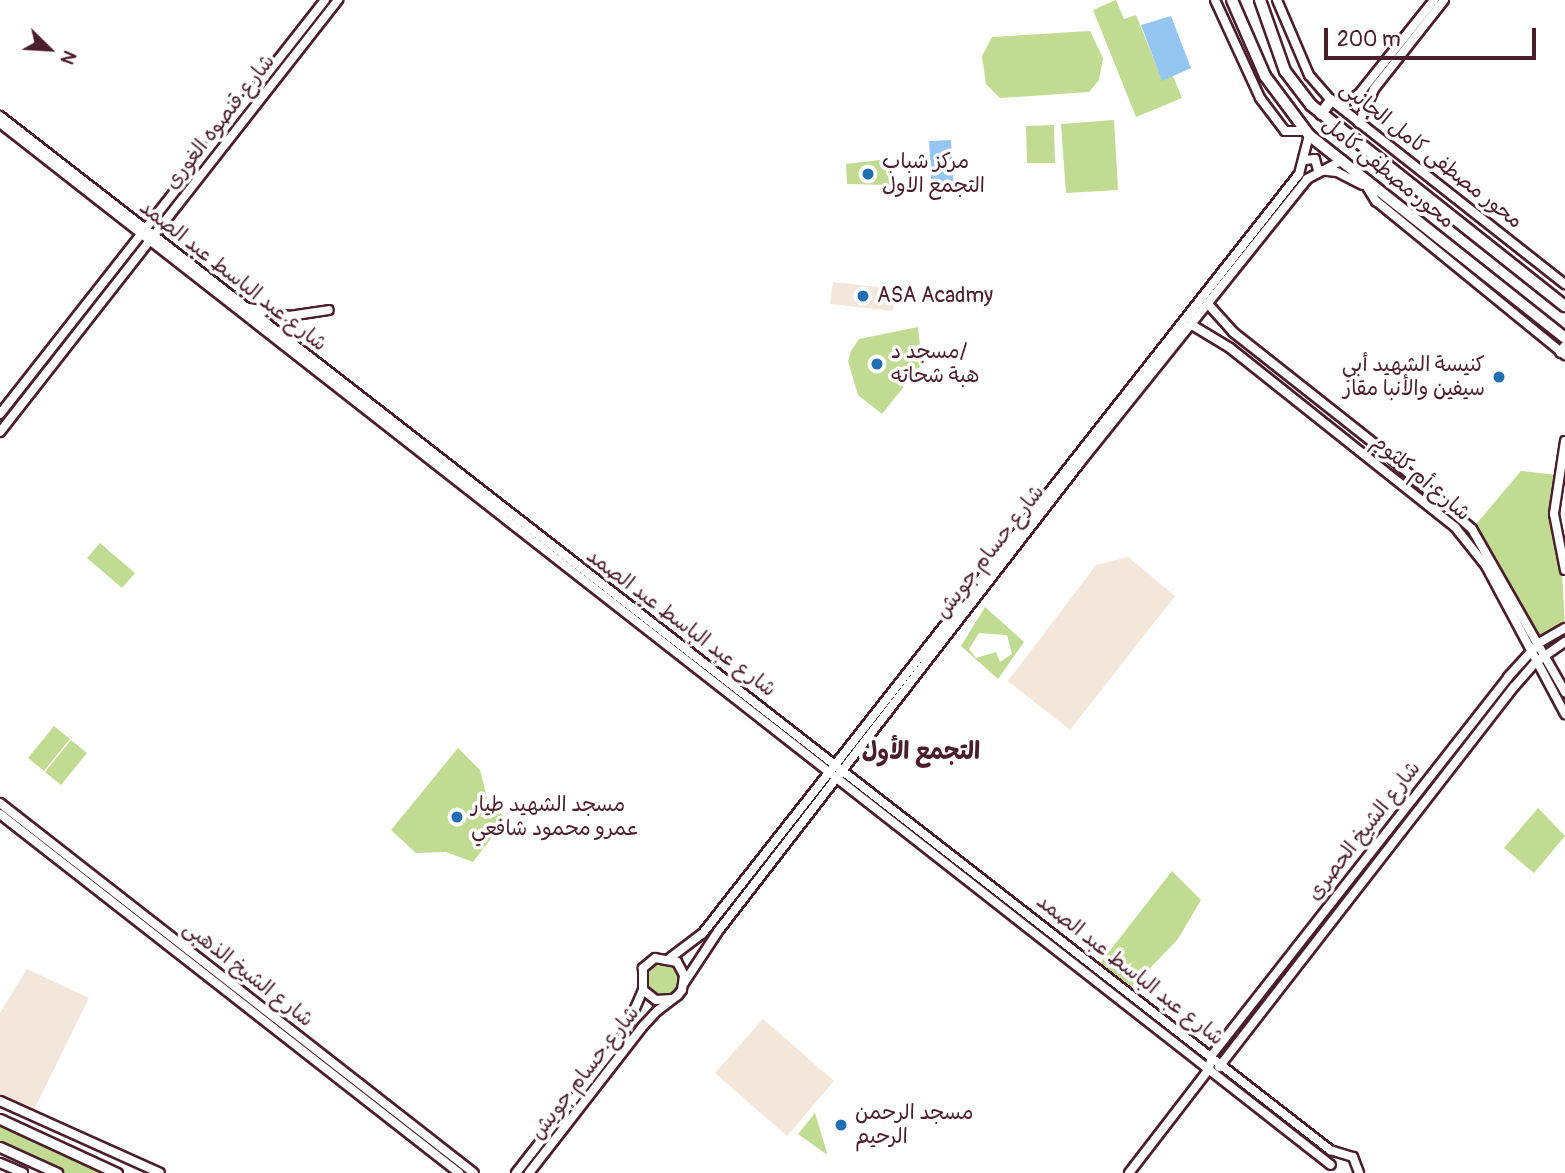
<!DOCTYPE html>
<meta charset="utf-8">
<style>
body{margin:0}
#map{position:relative;width:1565px;height:1173px;overflow:hidden;background:#fff;font-family:Pangolin,"Playpen Sans Arabic",sans-serif}
div>[style]{position:absolute}
.built>*{inset:0;background:#f3e7db}
.green>*{inset:0;background:#c1db92}
.water>*{inset:0;background:#94c6f1}
.roads{filter:drop-shadow(2px 0 #4a1f2b) drop-shadow(-2px 0 #4a1f2b) drop-shadow(0 2px #4a1f2b) drop-shadow(0 -2px #4a1f2b)}
.tertiary>*{height:8px;margin:-4px;padding:0 4px;transform-origin:4px;border-radius:4px;background:#fff}
.secondary>*{height:9px;margin:-4.5px;padding:0 4.5px;transform-origin:4.5px;border-radius:4.5px;background:#fff}
.primary>*{height:10px;margin:-5px;padding:0 5px;transform-origin:5px;border-radius:5px;background:#fff}
.dots>*{width:19px;height:19px;translate:-50% -50%;box-sizing:border-box;border:4px solid #fff;border-radius:50%}
span{translate:-50% -50%;white-space:nowrap;text-align:center;line-height:1.15;-webkit-text-stroke:7px #fff;paint-order:stroke}
.street-label{font-size:21px;color:#4a1f2b}
.poi-label{font-size:21px;color:#4a1f2b}
.left{translate:0 -50%;text-align:left}
.right{translate:-100% -50%;text-align:right}
.quarter-label{font-size:24px;color:#4a1f2b;font-weight:700}
.north{position:absolute;left:14px;top:14px;width:70px;height:70px;-webkit-text-stroke:5px #fff;paint-order:stroke;rotate:114deg;font-size:19px;font-weight:700;line-height:28px;text-align:center;color:#4a1f2b}
.north::after{content:'';display:block;margin:auto;width:24px;height:32px;background:#4a1f2b;clip-path:polygon(50% 0,100% 100%,50% 72%,0 100%)}
.scale{position:absolute;left:1324px;top:28px;width:212px;height:32px;box-sizing:border-box;border:4px solid #4a1f2b;border-top:0;padding-left:9px;font-size:21px;line-height:24px;white-space:nowrap;color:#4a1f2b;-webkit-text-stroke:5px #fff;paint-order:stroke}
</style>
<div id="map">
<div class="built">
<div style="clip-path:polygon(833px 282px,896px 289px,893px 311px,830px 304px)"></div>
<div style="clip-path:polygon(1128px 557px,1175px 596px,1070px 730px,1008px 681px,1096px 565px)"></div>
<div style="clip-path:polygon(27px 969px,89px 998px,33px 1112px,0 1097px,0 1013px)"></div>
<div style="clip-path:polygon(763px 1019px,834px 1081px,787px 1136px,715px 1073px)"></div>
</div>
<div class="green">
<div style="clip-path:polygon(1116px 0,1124px 19px,1136px 15px,1162px 80px,1173px 76px,1182px 98px,1136px 117px,1093px 10px)"></div>
<div style="clip-path:polygon(1090px 31px,1103px 58px,1099px 80px,1089px 92px,1000px 98px,986px 84px,982px 56px,992px 37px)"></div>
<div style="clip-path:polygon(1114px 120px,1118px 190px,1066px 193px,1061px 124px)"></div>
<div style="clip-path:polygon(1054px 125px,1055px 163px,1027px 163px,1026px 126px)"></div>
<div style="clip-path:polygon(888px 159px,890px 185px,847px 184px,846px 164px)"></div>
<div style="clip-path:polygon(918px 327px,922px 364px,882px 414px,858px 395px,848px 361px,851px 351px,859px 339px)"></div>
<div style="clip-path:polygon(1521px 471px,1557px 475px,1565px 628px,1539px 643px,1472px 529px)"></div>
<div style="clip-path:polygon(100px 543px,135px 573px,122px 588px,87px 558px)"></div>
<div style="clip-path:polygon(evenodd,985px 607px,1024px 642px,998px 679px,961px 646px,985px 607px,979px 633px,1007px 635px,1012px 654px,1000px 662px,996px 652px,976px 658px,969px 649px,979px 633px)"></div>
<div style="clip-path:polygon(54px 726px,70px 739px,44px 771px,28px 758px)"></div>
<div style="clip-path:polygon(71px 740px,87px 753px,61px 785px,45px 772px)"></div>
<div style="clip-path:polygon(458px 748px,480px 770px,487px 798px,506px 819px,473px 862px,446px 852px,416px 853px,391px 830px)"></div>
<div style="clip-path:polygon(1538px 808px,1565px 836px,1534px 873px,1504px 848px)"></div>
<div style="clip-path:polygon(1172px 871px,1201px 900px,1178px 939px,1128px 991px,1097px 967px)"></div>
<div style="clip-path:polygon(655px 958px,682px 968px,682px 990px,664px 1001px,643px 990px,643px 968px)"></div>
<div style="clip-path:polygon(815px 1113px,827px 1153px,826px 1154px,798px 1134px)"></div>
<div style="clip-path:polygon(0 1119px,117px 1173px,58px 1173px,0 1147px)"></div>
</div>
<div class="water">
<div style="clip-path:polygon(1171px 16px,1191px 68px,1162px 81px,1141px 25px)"></div>
<div style="clip-path:polygon(951px 140px,954px 192px,932px 193px,929px 141px)"></div>
</div>
<div class="roads">
<div class="tertiary">
<div style="left:1215px;top:0;width:108px;rotate:65.3deg"></div>
<div style="left:1260px;top:98px;width:41px;rotate:52.9deg"></div>
<div style="left:1285px;top:131px;width:20px"></div>
<div style="left:1277px;top:0;width:82px;rotate:66.9deg"></div>
<div style="left:1309px;top:75px;width:33px;rotate:49deg"></div>
<div style="left:1331px;top:100px;width:298px;rotate:38.2deg"></div>
<div style="left:1333px;top:101px;width:13px;rotate:9deg"></div>
<div style="left:1346px;top:103px;width:16px;rotate:-35deg"></div>
<div style="left:1359px;top:94px;width:120px;rotate:-51.4deg"></div>
<div style="left:0;top:116px;width:1685px;rotate:37.86deg"></div>
<div style="left:1330px;top:1150px;width:24px;rotate:17deg"></div>
<div style="left:1353px;top:1157px;width:17px;rotate:69deg"></div>
<div style="left:0;top:123px;width:1690px;rotate:38.06deg"></div>
<div style="left:1359px;top:123px;width:37px;rotate:-66deg"></div>
<div style="left:1374px;top:89px;width:113px;rotate:-51.8deg"></div>
<div style="left:1305px;top:160px;width:10px;rotate:-6deg"></div>
<div style="left:1315px;top:159px;width:11px;rotate:75deg"></div>
<div style="left:1318px;top:170px;width:19px;rotate:6deg"></div>
<div style="left:1337px;top:172px;width:28px;rotate:27deg"></div>
<div style="left:1357px;top:171px;width:36px;rotate:58deg"></div>
<div style="left:1376px;top:201px;width:244px;rotate:39.2deg"></div>
<div style="left:1208px;top:304px;width:38px;rotate:48deg"></div>
<div style="left:1233px;top:332px;width:181px;rotate:38.3deg"></div>
<div style="left:1375px;top:444px;width:129px;rotate:41.2deg"></div>
<div style="left:1472px;top:529px;width:188px;rotate:60.3deg"></div>
<div style="left:249px;top:308px;width:41px;rotate:11.3deg"></div>
<div style="left:289px;top:316px;width:40px;rotate:-8.5deg"></div>
<div style="left:1192px;top:325px;width:44px;rotate:31.2deg"></div>
<div style="left:1230px;top:348px;width:288px;rotate:38.5deg"></div>
<div style="left:1455px;top:527px;width:50px;rotate:51.5deg"></div>
<div style="left:1486px;top:566px;width:168px;rotate:61.9deg"></div>
<div style="left:0;top:414px;width:526px;rotate:-51.87deg"></div>
<div style="left:0;top:432px;width:549px;rotate:-51.96deg"></div>
<div style="left:1565px;top:441px;width:74px;rotate:98.6deg"></div>
<div style="left:1554px;top:514px;width:57px;rotate:78.9deg"></div>
<div style="left:0;top:803px;width:601px;rotate:37.98deg"></div>
<div style="left:0;top:814px;width:583px;rotate:38.03deg"></div>
<div style="left:670px;top:958px;width:41px;rotate:-37.1deg"></div>
<div style="left:703px;top:933px;width:965px;rotate:-51.86deg"></div>
<div style="left:1299px;top:174px;width:40px;rotate:-75.6deg"></div>
<div style="left:684px;top:983px;width:64px;rotate:-56.6deg"></div>
<div style="left:719px;top:930px;width:589px;rotate:-52.31deg"></div>
<div style="left:1079px;top:464px;width:365px;rotate:-51.3deg"></div>
<div style="left:1307px;top:179px;width:40px;rotate:-28deg"></div>
<div style="left:1219px;top:1067px;width:481px;rotate:-52.2deg"></div>
<div style="left:1514px;top:687px;width:33px;rotate:-49deg"></div>
<div style="left:1536px;top:662px;width:35px;rotate:-35deg"></div>
<div style="left:0;top:1101px;width:175px;rotate:24.2deg"></div>
<div style="left:0;top:1163px;width:25px;rotate:23deg"></div>
<div style="left:516px;top:1173px;width:174px;rotate:-52deg"></div>
<div style="left:623px;top:1036px;width:50px;rotate:-66.5deg"></div>
<div style="left:529px;top:1173px;width:187px;rotate:-52.2deg"></div>
<div style="left:644px;top:1025px;width:19px;rotate:-47deg"></div>
<div style="left:657px;top:1011px;width:26px;rotate:-37deg"></div>
<div style="left:678px;top:995px;width:6px;rotate:-51deg"></div>
<div style="left:682px;top:990px;width:15px;rotate:-82deg"></div>
<div style="left:684px;top:975px;width:15px;rotate:-118deg"></div>
<div style="left:677px;top:962px;width:22px;rotate:-170deg"></div>
<div style="left:655px;top:958px;width:16px;rotate:140deg"></div>
<div style="left:643px;top:968px;width:22px;rotate:90deg"></div>
<div style="left:643px;top:990px;width:16px;rotate:38deg"></div>
<div style="left:656px;top:1000px;width:16px;rotate:-4deg"></div>
<div style="left:1129px;top:1173px;width:131px;rotate:-52.4deg"></div>
<div style="left:1209px;top:1069px;width:14px;rotate:-78deg"></div>
<div style="left:1212px;top:1055px;width:480px;rotate:-51.9deg"></div>
<div style="left:1508px;top:677px;width:46px;rotate:-47.6deg"></div>
<div style="left:1539px;top:643px;width:30px;rotate:-30deg"></div>
</div>
<div class="secondary">
<div style="left:0;top:1119px;width:129px;rotate:24.8deg"></div>
<div style="left:0;top:1147px;width:63px;rotate:24.5deg"></div>
</div>
<div class="primary">
<div style="left:1232px;top:0;width:83px;rotate:66.5deg"></div>
<div style="left:1265px;top:76px;width:74px;rotate:53.3deg"></div>
<div style="left:1309px;top:135px;width:327px;rotate:38.4deg"></div>
<div style="left:1260px;top:0;width:75px;rotate:70.6deg"></div>
<div style="left:1285px;top:71px;width:43px;rotate:52.6deg"></div>
<div style="left:1311px;top:105px;width:324px;rotate:38.4deg"></div>
<div style="left:1321px;top:114px;width:17px;rotate:-54deg"></div>
<div style="left:1561px;top:352px;width:6px;rotate:-51deg"></div>
</div>
</div>
<div class="dots">
<div style="left:868px;top:174px;background:#1f6fb2"></div>
<div style="left:863px;top:296px;background:#1f6fb2"></div>
<div style="left:877px;top:364px;background:#1f6fb2"></div>
<div style="left:1499px;top:377px;background:#1f6fb2"></div>
<div style="left:457px;top:817px;background:#1f6fb2"></div>
<div style="left:841px;top:1125px;background:#1f6fb2"></div>
</div>
<div class="street-label">
<span style="left:220px;top:122px;rotate:-52deg">شارع قنصوه الغورى</span>
<span style="left:1431px;top:155px;rotate:38deg">محور مصطفى كامل الجانبى</span>
<span style="left:1388px;top:173px;rotate:39deg">محور مصطفى كامل</span>
<span style="left:233px;top:276px;rotate:38deg">شارع عبد الباسط عبد الصمد</span>
<span style="left:1421px;top:478px;rotate:40deg">شارع أم كلثوم</span>
<span style="left:990px;top:552px;rotate:-52deg">شارع حسام جويش</span>
<span style="left:681px;top:623px;rotate:37deg">شارع عبد الباسط عبد الصمد</span>
<span style="left:1364px;top:831px;rotate:-52deg">شارع الشيخ الحصرى</span>
<span style="left:1130px;top:970px;rotate:38deg">شارع عبد الباسط عبد الصمد</span>
<span style="left:248px;top:974px;rotate:38deg">شارع الشيخ الذهبى</span>
<span style="left:585px;top:1073px;rotate:-52deg">شارع حسام جويش</span>
</div>
<div class="poi-label">
<span class="left" style="left:882px;top:174px">مركز شباب<br>التجمع الاول</span>
<span class="left" style="left:877px;top:296px">ASA Acadmy</span>
<span class="left" style="left:891px;top:364px">مسجد د/<br>هبة شحاته</span>
<span class="right" style="left:1485px;top:377px">كنيسة الشهيد أبي<br>سيفين والأنبا مقار</span>
<span class="left" style="left:471px;top:817px">مسجد الشهيد طيار<br>عمرو محمود شافعي</span>
<span class="left" style="left:855px;top:1125px">مسجد الرحمن<br>الرحيم</span>
</div>
<div class="quarter-label">
<span style="left:921px;top:752px">التجمع الأول</span>
</div>
<div class="north">N</div>
<div class="scale">200 m</div>
</div>
